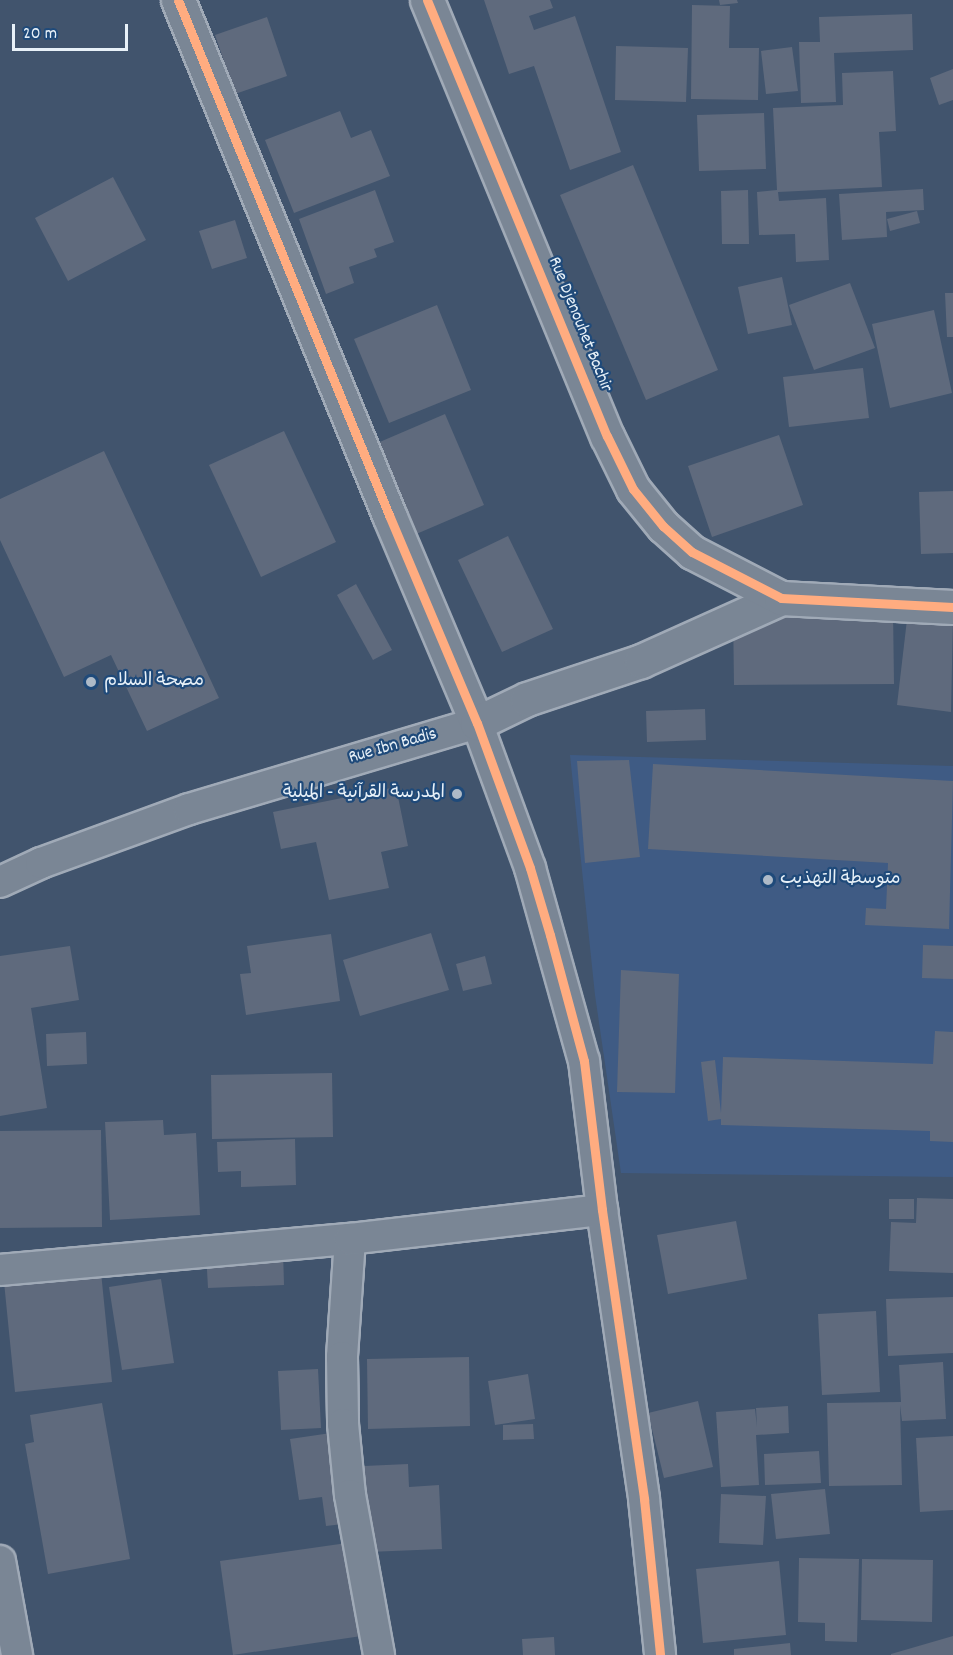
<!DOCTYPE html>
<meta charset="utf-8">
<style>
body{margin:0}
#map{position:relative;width:953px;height:1655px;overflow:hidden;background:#41546d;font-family:Dekko,"Playpen Sans Arabic",sans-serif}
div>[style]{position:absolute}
.built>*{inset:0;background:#3f5b84}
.building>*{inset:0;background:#5f6a7d}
.roads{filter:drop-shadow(2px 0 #a0aab7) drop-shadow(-2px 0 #a0aab7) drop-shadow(0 2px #a0aab7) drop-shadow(0 -2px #a0aab7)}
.minor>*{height:30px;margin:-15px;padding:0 15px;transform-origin:15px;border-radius:15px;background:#7a8695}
.tertiary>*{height:33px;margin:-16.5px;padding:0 16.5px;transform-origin:16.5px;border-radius:16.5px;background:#7a8695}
.cycleway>*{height:9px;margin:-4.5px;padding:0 4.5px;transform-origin:4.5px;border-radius:4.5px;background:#ffac80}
.dots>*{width:16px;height:16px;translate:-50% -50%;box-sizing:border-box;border:3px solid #1f4a7a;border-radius:50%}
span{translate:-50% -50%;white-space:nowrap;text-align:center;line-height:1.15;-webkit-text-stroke:4.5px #1f4a7a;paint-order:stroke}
.street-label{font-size:18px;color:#e8f1f8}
.poi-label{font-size:18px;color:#e8f1f8}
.left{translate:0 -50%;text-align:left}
.right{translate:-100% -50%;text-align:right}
.scale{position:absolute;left:12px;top:24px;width:116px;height:27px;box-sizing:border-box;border:3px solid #e8f1f8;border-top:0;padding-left:8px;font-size:18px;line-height:21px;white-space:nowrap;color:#e8f1f8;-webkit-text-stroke:4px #1f4a7a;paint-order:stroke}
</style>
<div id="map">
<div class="built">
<div style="clip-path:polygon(570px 755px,953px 766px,953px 1177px,621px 1173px,595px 995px)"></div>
</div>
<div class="building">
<div style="clip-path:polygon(484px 0,550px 0,553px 8px,529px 16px,534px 30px,575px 16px,621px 152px,570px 170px,534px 66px,509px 74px)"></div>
<div style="clip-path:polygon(719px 0,737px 0,738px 3px,720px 5px)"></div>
<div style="clip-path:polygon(692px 5px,730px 6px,729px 48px,759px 48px,758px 100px,691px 99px)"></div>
<div style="clip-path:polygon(912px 14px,913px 50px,834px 53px,836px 102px,801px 103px,799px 42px,820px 42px,819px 17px)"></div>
<div style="clip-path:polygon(267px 17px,287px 76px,235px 94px,215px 35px)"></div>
<div style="clip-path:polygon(616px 46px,688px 48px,686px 102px,615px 100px)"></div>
<div style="clip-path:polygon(792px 47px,798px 91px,766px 94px,761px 51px)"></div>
<div style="clip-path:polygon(953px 69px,953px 100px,939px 105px,930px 78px)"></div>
<div style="clip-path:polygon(893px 71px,896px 131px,879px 132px,882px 187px,778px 192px,779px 201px,826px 198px,829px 260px,796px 262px,795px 234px,759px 235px,757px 192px,777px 190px,773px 108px,843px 105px,842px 73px)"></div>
<div style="clip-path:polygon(340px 111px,351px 138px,371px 130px,390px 176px,294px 213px,265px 140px)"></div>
<div style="clip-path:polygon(764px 113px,766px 169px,699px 171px,697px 115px)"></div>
<div style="clip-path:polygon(633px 165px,718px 370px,646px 400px,560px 195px)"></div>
<div style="clip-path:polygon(113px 177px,146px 240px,68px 281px,35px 218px)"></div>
<div style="clip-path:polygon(923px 189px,924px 210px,886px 212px,887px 237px,842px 240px,839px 194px)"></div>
<div style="clip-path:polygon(375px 190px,394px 242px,374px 249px,377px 257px,349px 267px,354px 283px,326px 294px,299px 219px)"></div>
<div style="clip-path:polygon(748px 190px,749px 244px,722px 244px,721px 191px)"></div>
<div style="clip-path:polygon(917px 211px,920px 223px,890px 231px,887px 219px)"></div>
<div style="clip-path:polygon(235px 220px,247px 258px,212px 269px,199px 231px)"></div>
<div style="clip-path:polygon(782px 277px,792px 325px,748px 334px,738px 287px)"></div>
<div style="clip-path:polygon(850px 283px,875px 348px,814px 370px,789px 305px)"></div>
<div style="clip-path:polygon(945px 293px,953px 293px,953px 337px,947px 337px)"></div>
<div style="clip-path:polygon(437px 305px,471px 390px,389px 423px,354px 339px)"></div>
<div style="clip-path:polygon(934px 310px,952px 393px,890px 408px,872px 324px)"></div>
<div style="clip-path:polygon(863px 368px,869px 418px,789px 427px,783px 377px)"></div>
<div style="clip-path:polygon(445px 414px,484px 505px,414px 535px,375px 444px)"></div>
<div style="clip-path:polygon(284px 431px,336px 542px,261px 577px,209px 465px)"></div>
<div style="clip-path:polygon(779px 435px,803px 505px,712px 537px,688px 466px)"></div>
<div style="clip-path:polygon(104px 451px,219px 698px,147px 731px,111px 655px,64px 677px,0 540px,0 499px)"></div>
<div style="clip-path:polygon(953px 491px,953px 553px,921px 554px,919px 492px)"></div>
<div style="clip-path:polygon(508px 536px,553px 629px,502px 652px,458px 560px)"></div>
<div style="clip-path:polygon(356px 584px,392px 650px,373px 660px,337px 595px)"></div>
<div style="clip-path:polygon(893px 610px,894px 684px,734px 685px,733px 611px)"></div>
<div style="clip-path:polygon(908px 611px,953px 616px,951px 712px,897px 705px)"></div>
<div style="clip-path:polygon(705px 709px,706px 740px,647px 742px,646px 711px)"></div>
<div style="clip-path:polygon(629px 760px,640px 857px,585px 863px,577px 761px)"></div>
<div style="clip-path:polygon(653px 764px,953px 781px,949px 929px,865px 925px,866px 908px,886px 909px,888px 863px,648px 849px)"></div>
<div style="clip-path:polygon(396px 787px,408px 846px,381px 852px,389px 888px,329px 900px,316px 842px,281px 849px,273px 812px)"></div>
<div style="clip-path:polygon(431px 933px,449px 990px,360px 1016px,343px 960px)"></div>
<div style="clip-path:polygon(331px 934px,340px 1001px,246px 1015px,240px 974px,251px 973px,247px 946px)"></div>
<div style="clip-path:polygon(923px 945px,953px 946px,953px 979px,922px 978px)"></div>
<div style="clip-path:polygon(70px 946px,79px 1000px,31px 1008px,47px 1108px,0 1116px,0 956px)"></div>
<div style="clip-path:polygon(485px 956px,492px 984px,463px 991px,456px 964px)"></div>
<div style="clip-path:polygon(621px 970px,679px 974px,675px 1093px,617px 1092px)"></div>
<div style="clip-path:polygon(935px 1031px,953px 1032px,953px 1142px,930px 1141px,930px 1131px,721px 1125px,721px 1119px,708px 1121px,701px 1062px,715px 1060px,721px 1113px,723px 1057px,933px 1064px)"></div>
<div style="clip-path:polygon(86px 1032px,87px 1064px,47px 1066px,46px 1034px)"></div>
<div style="clip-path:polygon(332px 1073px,333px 1137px,212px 1139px,211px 1075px)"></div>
<div style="clip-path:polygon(163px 1120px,164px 1135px,196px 1133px,200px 1215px,110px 1220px,105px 1122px)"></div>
<div style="clip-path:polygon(101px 1130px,102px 1227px,0 1228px,0 1131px)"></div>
<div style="clip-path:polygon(295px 1139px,296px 1185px,241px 1187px,241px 1171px,218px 1172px,217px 1142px)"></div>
<div style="clip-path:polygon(917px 1198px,953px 1199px,953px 1273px,889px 1271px,891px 1222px,916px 1223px)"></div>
<div style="clip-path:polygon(889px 1199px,914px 1199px,914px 1219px,889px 1219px)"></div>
<div style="clip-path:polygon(736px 1221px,747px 1279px,668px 1294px,657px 1235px)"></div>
<div style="clip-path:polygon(283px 1249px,284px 1285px,208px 1288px,206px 1252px)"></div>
<div style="clip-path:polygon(101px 1272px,112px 1382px,15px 1392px,4px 1282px)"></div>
<div style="clip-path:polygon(161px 1279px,174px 1363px,122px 1370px,109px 1287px)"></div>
<div style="clip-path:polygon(953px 1297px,953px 1353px,888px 1356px,886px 1299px)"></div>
<div style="clip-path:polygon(876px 1311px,880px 1392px,822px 1395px,818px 1314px)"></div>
<div style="clip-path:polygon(469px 1357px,470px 1426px,368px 1429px,367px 1359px)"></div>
<div style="clip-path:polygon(943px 1362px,946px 1419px,902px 1421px,900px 1405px,902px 1485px,829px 1486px,827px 1403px,901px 1402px,899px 1365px)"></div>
<div style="clip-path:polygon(318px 1369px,321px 1428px,281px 1430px,278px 1371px)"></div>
<div style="clip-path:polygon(528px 1374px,535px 1419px,495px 1425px,488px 1381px)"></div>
<div style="clip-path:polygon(698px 1401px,713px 1467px,664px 1478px,648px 1413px)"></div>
<div style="clip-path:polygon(102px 1403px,130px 1559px,48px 1574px,25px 1444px,34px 1442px,30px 1415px)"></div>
<div style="clip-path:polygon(788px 1406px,789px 1433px,756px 1435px,759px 1485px,721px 1487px,716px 1412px,755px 1409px,757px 1427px,756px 1408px)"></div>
<div style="clip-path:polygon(533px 1424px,534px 1439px,503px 1440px,503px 1425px)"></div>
<div style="clip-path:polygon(331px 1433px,343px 1524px,326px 1526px,322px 1497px,299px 1500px,290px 1439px)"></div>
<div style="clip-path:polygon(953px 1436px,953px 1510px,920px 1512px,916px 1438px)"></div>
<div style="clip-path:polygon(819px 1451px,821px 1483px,765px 1485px,764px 1454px)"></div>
<div style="clip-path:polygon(408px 1464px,409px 1487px,439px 1485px,442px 1549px,368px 1552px,364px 1466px)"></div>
<div style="clip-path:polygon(825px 1489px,830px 1534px,776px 1539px,771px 1494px)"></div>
<div style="clip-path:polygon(721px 1494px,766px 1496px,763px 1545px,719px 1543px)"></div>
<div style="clip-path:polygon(361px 1541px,375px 1634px,233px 1655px,220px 1561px)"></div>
<div style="clip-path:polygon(799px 1558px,859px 1559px,857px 1642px,825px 1641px,825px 1623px,798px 1622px)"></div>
<div style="clip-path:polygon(862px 1559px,933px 1560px,932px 1622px,861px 1620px)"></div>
<div style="clip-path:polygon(779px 1561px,786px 1635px,703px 1643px,696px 1569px)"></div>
<div style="clip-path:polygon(953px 1636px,953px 1655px,891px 1655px,891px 1654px)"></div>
<div style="clip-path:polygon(554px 1637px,555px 1655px,523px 1655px,522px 1639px)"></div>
<div style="clip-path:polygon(790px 1643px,791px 1655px,734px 1655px,734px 1649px)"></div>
</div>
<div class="roads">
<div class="minor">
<div style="left:0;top:882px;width:45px;rotate:-24.9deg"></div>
<div style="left:41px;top:863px;width:158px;rotate:-20deg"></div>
<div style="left:189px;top:809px;width:301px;rotate:-16.6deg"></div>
<div style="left:477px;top:723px;width:154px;rotate:69.9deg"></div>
<div style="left:530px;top:868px;width:200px;rotate:74.4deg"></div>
<div style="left:584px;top:1061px;width:150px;rotate:83.1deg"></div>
<div style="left:602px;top:1210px;width:292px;rotate:81.7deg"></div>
<div style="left:644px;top:1499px;width:157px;rotate:84.1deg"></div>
<div style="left:350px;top:1239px;width:118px;rotate:93.9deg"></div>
<div style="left:342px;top:1357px;width:67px;rotate:89.1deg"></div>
<div style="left:343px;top:1424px;width:71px;rotate:84.4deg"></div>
<div style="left:350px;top:1495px;width:163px;rotate:79.7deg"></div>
<div style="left:0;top:1270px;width:351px;rotate:-5.1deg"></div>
<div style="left:350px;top:1239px;width:254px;rotate:-6.6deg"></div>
<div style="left:0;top:1561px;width:96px;rotate:79.7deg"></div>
</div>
<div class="tertiary">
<div style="left:178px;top:0;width:557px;rotate:67.72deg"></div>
<div style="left:389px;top:515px;width:226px;rotate:67.1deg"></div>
<div style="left:477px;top:723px;width:55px;rotate:-25.6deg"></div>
<div style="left:527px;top:699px;width:120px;rotate:-18.4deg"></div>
<div style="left:641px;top:661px;width:154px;rotate:-24.2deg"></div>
<div style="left:427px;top:0;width:472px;rotate:67.6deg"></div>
<div style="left:607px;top:436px;width:59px;rotate:63.9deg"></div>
<div style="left:633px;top:489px;width:48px;rotate:51deg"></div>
<div style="left:663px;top:526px;width:39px;rotate:42deg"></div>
<div style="left:692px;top:552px;width:100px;rotate:27.3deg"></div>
<div style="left:781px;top:598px;width:172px;rotate:3deg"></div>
</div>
</div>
<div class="cycleway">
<div style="left:178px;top:0;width:557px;rotate:67.72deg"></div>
<div style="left:389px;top:515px;width:226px;rotate:67.1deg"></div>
<div style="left:477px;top:723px;width:154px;rotate:69.9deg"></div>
<div style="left:530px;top:868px;width:70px;rotate:73.4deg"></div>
<div style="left:550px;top:935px;width:131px;rotate:74.9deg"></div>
<div style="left:584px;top:1061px;width:150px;rotate:83.1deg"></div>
<div style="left:602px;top:1210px;width:292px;rotate:81.7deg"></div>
<div style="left:644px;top:1499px;width:157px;rotate:84.1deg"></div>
<div style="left:427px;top:0;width:472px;rotate:67.6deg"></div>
<div style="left:607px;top:436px;width:59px;rotate:63.9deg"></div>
<div style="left:633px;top:489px;width:48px;rotate:51deg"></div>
<div style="left:663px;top:526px;width:39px;rotate:42deg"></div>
<div style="left:692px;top:552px;width:100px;rotate:27.3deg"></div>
<div style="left:781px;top:598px;width:172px;rotate:3deg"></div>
</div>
<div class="dots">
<div style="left:91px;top:682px;background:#aebac7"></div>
<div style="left:457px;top:794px;background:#aebac7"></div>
<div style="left:768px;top:880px;background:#aebac7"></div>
</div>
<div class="street-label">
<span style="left:579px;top:325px;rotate:68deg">Rue Djenouhet Bachir</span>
<span style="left:393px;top:747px;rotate:-16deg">Rue Ibn Badis</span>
</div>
<div class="poi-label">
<span class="left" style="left:104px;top:682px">مصحة السلام</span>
<span class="right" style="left:445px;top:794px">المدرسة القرآنية - الميلية</span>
<span class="left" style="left:780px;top:880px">متوسطة التهذيب</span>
</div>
<div class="scale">20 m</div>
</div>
